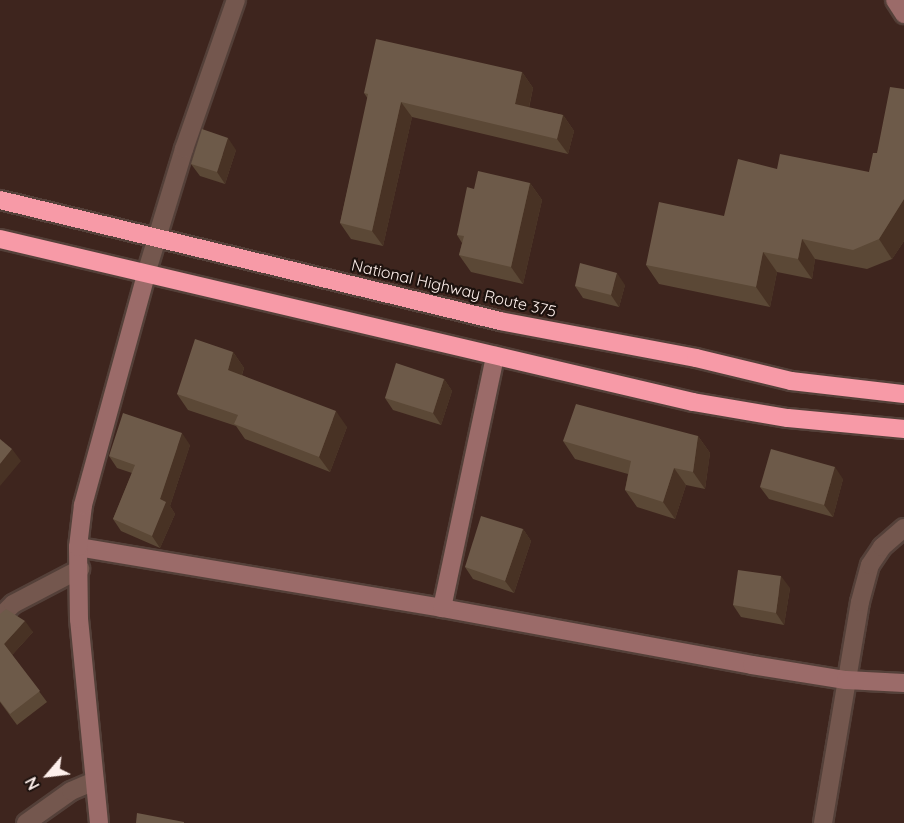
<!DOCTYPE html>
<style>
body{margin:0}
#map{position:relative;width:904px;height:823px;overflow:hidden;background:#3e251e;font-family:Quicksand,sans-serif}
div>[style]{position:absolute}
.roads{filter:drop-shadow(2px 0 #544039) drop-shadow(-2px 0 #544039) drop-shadow(0 2px #544039) drop-shadow(0 -2px #544039)}
.street>*{height:18px;margin:-9px;padding:0 9px;transform-origin:9px;border-radius:9px;background:#74574e}
.secondary>*{height:18px;margin:-9px;padding:0 9px;transform-origin:9px;border-radius:9px;background:#9b6b69}
.highway>*{height:18px;margin:-9px;padding:0 9px;transform-origin:9px;border-radius:9px;background:#f79aa7}
.wall>*{inset:0;background:#5b4836}
.shaded-wall>*{inset:0;background:#483224}
.building>*{inset:0;background:#6d5a49}
span{translate:-50% -50%;white-space:nowrap;text-align:center;line-height:1.15;-webkit-text-stroke:4.5px #1d120e;paint-order:stroke}
.street-label{font-size:16px;color:#fef0ec}
.north{position:absolute;left:18px;top:745px;width:60px;height:60px;-webkit-text-stroke:4px #1d120e;paint-order:stroke;rotate:242deg;font-size:16px;font-weight:700;line-height:24px;text-align:center;color:#fef0ec}
.north::after{content:'';display:block;margin:auto;width:21px;height:27px;background:#fef0ec;clip-path:polygon(50% 0,100% 100%,50% 72%,0 100%)}
</style>
<div id="map">
<div class="roads">
<div class="street">
<div style="left:146px;top:274px;width:131px;rotate:-73.1deg"></div>
<div style="left:184px;top:149px;width:158px;rotate:-70.8deg"></div>
<div style="left:0;top:617px;width:18px;rotate:-45deg"></div>
<div style="left:13px;top:604px;width:76px;rotate:-27.6deg"></div>
<div style="left:26px;top:823px;width:55px;rotate:-35.4deg"></div>
<div style="left:71px;top:791px;width:26px;rotate:-23deg"></div>
<div style="left:823px;top:823px;width:224px;rotate:-80.5deg"></div>
<div style="left:860px;top:602px;width:38px;rotate:-75deg"></div>
<div style="left:870px;top:565px;width:22px;rotate:-56deg"></div>
<div style="left:882px;top:547px;width:29px;rotate:-41deg"></div>
</div>
<div class="secondary">
<div style="left:895px;top:0;width:17px;rotate:57deg"></div>
<div style="left:78px;top:547px;width:369px;rotate:9.5deg"></div>
<div style="left:442px;top:608px;width:315px;rotate:10.4deg"></div>
<div style="left:752px;top:665px;width:95px;rotate:9.1deg"></div>
<div style="left:846px;top:680px;width:58px;rotate:3deg"></div>
<div style="left:442px;top:608px;width:258px;rotate:-78.1deg"></div>
<div style="left:99px;top:823px;width:205px;rotate:-95.6deg"></div>
<div style="left:79px;top:619px;width:72px;rotate:-90.8deg"></div>
<div style="left:78px;top:547px;width:42px;rotate:-83.2deg"></div>
<div style="left:83px;top:505px;width:239px;rotate:-74.7deg"></div>
</div>
<div class="highway">
<div style="left:0;top:200px;width:514px;rotate:13.6deg"></div>
<div style="left:500px;top:321px;width:199px;rotate:10.7deg"></div>
<div style="left:696px;top:358px;width:98px;rotate:13.6deg"></div>
<div style="left:791px;top:381px;width:114px;rotate:6.6deg"></div>
<div style="left:0;top:239px;width:712px;rotate:13.24deg"></div>
<div style="left:693px;top:402px;width:96px;rotate:9.6deg"></div>
<div style="left:788px;top:418px;width:117px;rotate:5.4deg"></div>
</div>
</div>
<div class="wall">
<div style="clip-path:polygon(522px 72px,533px 88px,529px 108px,563px 115px,574px 131px,568px 154px,412px 117px,383px 246px,351px 239px,340px 223px,368px 99px,364px 93px)"></div>
<div style="clip-path:polygon(904px 89px,904px 241px,892px 259px,867px 269px,815px 259px,812px 279px,777px 272px,770px 307px,659px 284px,646px 265px,724px 216px,777px 169px,869px 172px)"></div>
<div style="clip-path:polygon(236px 150px,225px 184px,200px 176px,191px 164px)"></div>
<div style="clip-path:polygon(530px 183px,542px 200px,523px 284px,471px 272px,459px 255px,462px 243px,457px 235px,474px 189px)"></div>
<div style="clip-path:polygon(625px 285px,619px 307px,583px 298px,575px 286px)"></div>
<div style="clip-path:polygon(233px 352px,244px 368px,242px 375px,347px 427px,330px 472px,245px 439px,236px 426px,188px 410px,177px 394px)"></div>
<div style="clip-path:polygon(444px 379px,452px 391px,441px 425px,393px 410px,385px 398px)"></div>
<div style="clip-path:polygon(698px 436px,710px 453px,705px 489px,686px 485px,675px 519px,637px 507px,625px 490px,628px 474px,575px 459px,563px 441px)"></div>
<div style="clip-path:polygon(190px 445px,170px 506px,175px 514px,160px 548px,121px 531px,113px 519px,132px 473px,117px 468px,109px 456px)"></div>
<div style="clip-path:polygon(843px 479px,833px 517px,769px 499px,760px 487px)"></div>
<div style="clip-path:polygon(523px 529px,531px 541px,514px 593px,473px 579px,465px 567px)"></div>
<div style="clip-path:polygon(790px 588px,784px 625px,741px 617px,733px 605px)"></div>
<div style="clip-path:polygon(0 614px,33px 632px,12px 655px,47px 702px,17px 725px,0 702px)"></div>
</div>
<div class="shaded-wall">
<div style="clip-path:polygon(522px 72px,533px 88px,526px 120px,515px 104px)"></div>
<div style="clip-path:polygon(401px 102px,412px 117px,383px 246px,372px 231px)"></div>
<div style="clip-path:polygon(563px 115px,574px 131px,568px 154px,557px 139px)"></div>
<div style="clip-path:polygon(228px 138px,236px 150px,225px 184px,217px 172px)"></div>
<div style="clip-path:polygon(530px 183px,542px 200px,523px 284px,511px 267px)"></div>
<div style="clip-path:polygon(904px 199px,904px 241px,892px 259px,879px 239px)"></div>
<div style="clip-path:polygon(802px 239px,815px 259px,812px 279px,798px 259px)"></div>
<div style="clip-path:polygon(763px 252px,777px 272px,770px 307px,756px 287px)"></div>
<div style="clip-path:polygon(617px 273px,625px 285px,619px 307px,611px 295px)"></div>
<div style="clip-path:polygon(233px 352px,244px 368px,238px 385px,228px 370px)"></div>
<div style="clip-path:polygon(444px 379px,452px 391px,441px 425px,433px 413px)"></div>
<div style="clip-path:polygon(336px 411px,347px 427px,330px 472px,319px 457px)"></div>
<div style="clip-path:polygon(182px 433px,190px 445px,170px 506px,175px 514px,160px 548px,152px 536px,160px 499px)"></div>
<div style="clip-path:polygon(698px 436px,710px 453px,705px 489px,693px 472px)"></div>
<div style="clip-path:polygon(12px 449px,21px 461px,0 486px,0 464px)"></div>
<div style="clip-path:polygon(835px 467px,843px 479px,833px 517px,824px 505px)"></div>
<div style="clip-path:polygon(674px 468px,686px 485px,675px 519px,663px 502px)"></div>
<div style="clip-path:polygon(523px 529px,531px 541px,514px 593px,505px 581px)"></div>
<div style="clip-path:polygon(781px 576px,790px 588px,784px 625px,776px 613px)"></div>
<div style="clip-path:polygon(25px 621px,33px 632px,12px 655px,4px 644px)"></div>
</div>
<div class="building">
<div style="clip-path:polygon(376px 39px,522px 72px,515px 104px,563px 115px,557px 139px,401px 102px,372px 231px,340px 223px,368px 94px,364px 93px)"></div>
<div style="clip-path:polygon(890px 87px,904px 89px,904px 199px,879px 239px,853px 250px,802px 239px,798px 259px,763px 252px,756px 287px,646px 265px,659px 202px,724px 216px,738px 159px,777px 169px,780px 154px,869px 172px,873px 153px,877px 153px)"></div>
<div style="clip-path:polygon(202px 129px,228px 138px,217px 172px,191px 164px)"></div>
<div style="clip-path:polygon(478px 171px,530px 183px,511px 267px,459px 255px,464px 236px,457px 235px,467px 187px,474px 189px)"></div>
<div style="clip-path:polygon(580px 263px,617px 273px,611px 295px,575px 286px)"></div>
<div style="clip-path:polygon(195px 339px,233px 352px,228px 370px,336px 411px,319px 457px,234px 424px,238px 415px,177px 394px)"></div>
<div style="clip-path:polygon(396px 363px,444px 379px,433px 413px,385px 398px)"></div>
<div style="clip-path:polygon(576px 404px,698px 436px,693px 472px,674px 468px,663px 502px,625px 490px,631px 461px,563px 441px)"></div>
<div style="clip-path:polygon(123px 413px,182px 433px,160px 499px,166px 502px,152px 536px,113px 519px,135px 465px,109px 456px)"></div>
<div style="clip-path:polygon(0 439px,12px 449px,0 464px)"></div>
<div style="clip-path:polygon(771px 449px,835px 467px,824px 505px,760px 487px)"></div>
<div style="clip-path:polygon(481px 516px,523px 529px,505px 581px,465px 567px)"></div>
<div style="clip-path:polygon(738px 570px,781px 576px,776px 613px,733px 605px)"></div>
<div style="clip-path:polygon(6px 609px,25px 621px,4px 644px,40px 691px,10px 714px,0 701px,0 614px)"></div>
<div style="clip-path:polygon(137px 813px,184px 822px,184px 823px,136px 823px)"></div>
</div>
<div class="street-label">
<span style="left:454px;top:288px;rotate:13deg">National Highway Route 375</span>
</div>
<div class="north">N</div>
</div>
